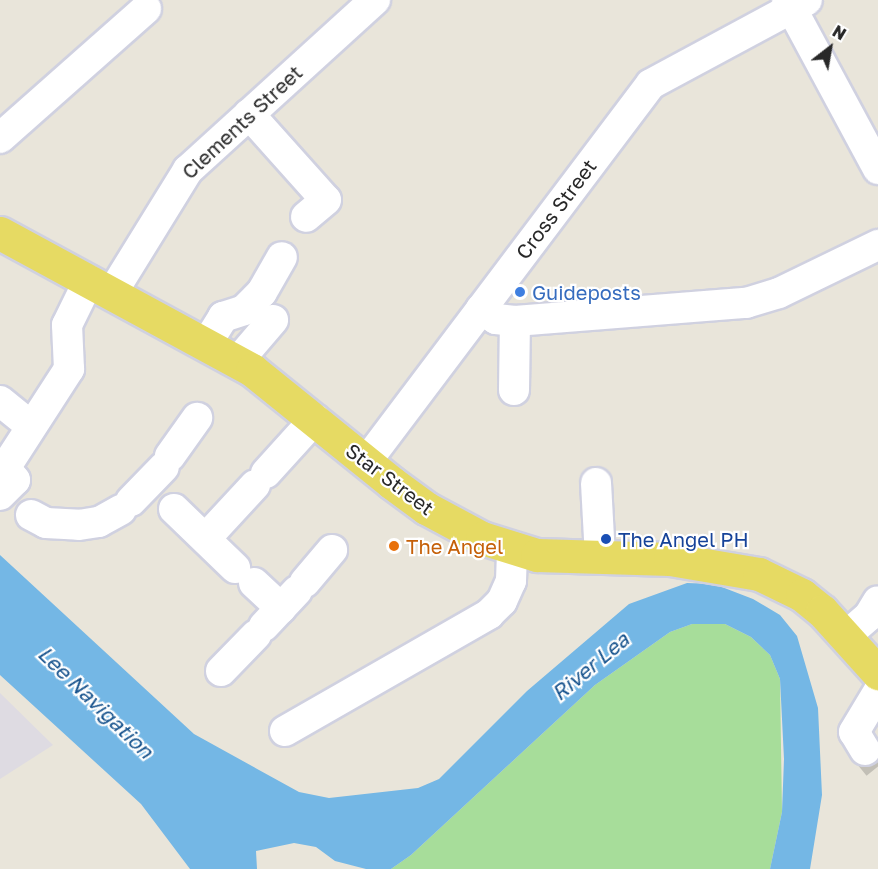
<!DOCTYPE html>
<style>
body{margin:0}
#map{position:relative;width:878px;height:869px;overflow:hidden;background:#e9e5da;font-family:"Golos Text",sans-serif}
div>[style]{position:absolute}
.industrial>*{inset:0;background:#dedbe2}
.green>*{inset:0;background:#a7dd9a}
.water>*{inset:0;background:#74b7e5}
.minor-tunnel>*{height:30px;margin-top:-15px;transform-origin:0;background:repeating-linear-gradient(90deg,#c2bfb6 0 30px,transparent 0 45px)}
.roads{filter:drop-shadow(2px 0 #d0d1e0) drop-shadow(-2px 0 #d0d1e0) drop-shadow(0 2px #d0d1e0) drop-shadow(0 -2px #d0d1e0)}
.minor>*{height:30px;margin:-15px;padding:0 15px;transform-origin:15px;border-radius:15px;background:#fff}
.major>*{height:33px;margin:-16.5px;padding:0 16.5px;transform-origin:16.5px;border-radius:16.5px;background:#e6da63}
.dots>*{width:16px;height:16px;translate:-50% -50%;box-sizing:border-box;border:3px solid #fff;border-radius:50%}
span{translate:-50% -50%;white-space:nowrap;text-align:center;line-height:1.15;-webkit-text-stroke:4.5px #fff;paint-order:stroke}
.street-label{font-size:20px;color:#282828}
.shop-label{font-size:20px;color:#366cbe}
.left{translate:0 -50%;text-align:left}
.transit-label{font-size:20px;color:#164399}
.food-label{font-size:20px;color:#c56008}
.water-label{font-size:21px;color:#17538d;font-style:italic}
.north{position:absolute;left:800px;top:18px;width:60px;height:60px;-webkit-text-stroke:4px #fff;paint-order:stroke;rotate:31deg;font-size:16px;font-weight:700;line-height:24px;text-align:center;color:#282828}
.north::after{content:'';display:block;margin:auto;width:21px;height:27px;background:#282828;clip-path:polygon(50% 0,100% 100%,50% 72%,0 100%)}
</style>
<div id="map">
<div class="industrial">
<div style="clip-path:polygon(0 693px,53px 745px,0 779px)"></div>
</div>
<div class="green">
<div style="clip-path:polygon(692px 624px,725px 624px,751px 637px,770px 655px,780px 679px,782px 812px,770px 869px,391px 869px,411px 855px,595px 685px,670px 632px)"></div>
</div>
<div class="water">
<div style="clip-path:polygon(0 555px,194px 734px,299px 792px,329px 798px,418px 788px,439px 779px,527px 691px,629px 604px,687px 583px,714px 584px,753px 599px,780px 615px,797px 636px,818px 708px,822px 795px,810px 869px,770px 869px,782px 812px,784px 759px,780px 679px,770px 655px,751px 637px,725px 624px,692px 624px,670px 632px,595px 685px,411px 855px,391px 869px,366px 869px,335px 861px,316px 847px,294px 843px,256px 851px,257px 869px,190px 869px,141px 804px,0 675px)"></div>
</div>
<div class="minor-tunnel">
<div style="left:865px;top:750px;width:21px;rotate:51deg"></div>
</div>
<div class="roads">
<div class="minor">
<div style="left:787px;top:0;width:192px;rotate:61.7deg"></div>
<div style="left:249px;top:114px;width:115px;rotate:48.2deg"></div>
<div style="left:326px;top:200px;width:26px;rotate:140deg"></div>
<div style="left:0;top:138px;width:195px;rotate:-41.5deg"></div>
<div style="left:112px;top:293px;width:145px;rotate:-58.3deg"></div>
<div style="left:188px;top:170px;width:253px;rotate:-42.3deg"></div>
<div style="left:481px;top:309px;width:18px;rotate:34deg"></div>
<div style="left:496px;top:319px;width:19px;rotate:6deg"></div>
<div style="left:515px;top:321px;width:232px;rotate:-4.5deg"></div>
<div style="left:746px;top:303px;width:34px;rotate:-17deg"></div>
<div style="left:779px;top:293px;width:110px;rotate:-25.9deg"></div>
<div style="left:207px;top:343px;width:31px;rotate:-58deg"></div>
<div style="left:223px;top:317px;width:22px;rotate:-18deg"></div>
<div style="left:244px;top:310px;width:25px;rotate:-45deg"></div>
<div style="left:262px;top:292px;width:40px;rotate:-60.3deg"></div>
<div style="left:238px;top:361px;width:54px;rotate:-49.5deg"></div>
<div style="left:514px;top:390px;width:69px;rotate:-89.2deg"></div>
<div style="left:0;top:401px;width:40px;rotate:39deg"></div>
<div style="left:170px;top:456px;width:47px;rotate:-54.6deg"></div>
<div style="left:366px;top:462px;width:473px;rotate:-53deg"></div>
<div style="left:651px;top:84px;width:177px;rotate:-28.3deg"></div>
<div style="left:266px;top:473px;width:73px;rotate:-47.8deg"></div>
<div style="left:596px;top:483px;width:75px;rotate:86.9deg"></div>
<div style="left:0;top:495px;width:21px;rotate:-45deg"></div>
<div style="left:15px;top:480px;width:16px;rotate:-130deg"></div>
<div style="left:5px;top:468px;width:118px;rotate:-57.1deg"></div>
<div style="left:69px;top:369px;width:44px;rotate:-92.6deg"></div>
<div style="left:67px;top:325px;width:50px;rotate:-63.9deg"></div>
<div style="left:131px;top:501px;width:47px;rotate:-45.9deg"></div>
<div style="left:174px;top:509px;width:85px;rotate:44deg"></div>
<div style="left:31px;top:515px;width:17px;rotate:28deg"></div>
<div style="left:46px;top:523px;width:33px;rotate:3deg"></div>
<div style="left:79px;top:525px;width:20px;rotate:-9deg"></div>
<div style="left:99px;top:522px;width:25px;rotate:-29deg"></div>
<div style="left:206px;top:538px;width:72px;rotate:-47.2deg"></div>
<div style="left:305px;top:582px;width:42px;rotate:-49.8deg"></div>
<div style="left:254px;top:583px;width:37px;rotate:43deg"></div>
<div style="left:264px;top:626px;width:48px;rotate:-46.7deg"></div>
<div style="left:847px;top:635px;width:29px;rotate:-41deg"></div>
<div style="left:869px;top:616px;width:17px;rotate:-59deg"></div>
<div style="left:221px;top:671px;width:50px;rotate:-45.8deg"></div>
<div style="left:285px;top:731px;width:235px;rotate:-29.8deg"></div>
<div style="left:489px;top:614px;width:18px;rotate:-45deg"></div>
<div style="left:502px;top:601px;width:22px;rotate:-66deg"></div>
<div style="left:511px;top:581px;width:32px;rotate:-88deg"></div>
<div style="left:865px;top:750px;width:21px;rotate:-121deg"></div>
<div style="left:854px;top:732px;width:47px;rotate:-59deg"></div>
</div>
<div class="major">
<div style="left:0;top:233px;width:287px;rotate:28.5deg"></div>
<div style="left:252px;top:370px;width:180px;rotate:38.9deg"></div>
<div style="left:392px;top:483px;width:42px;rotate:36.3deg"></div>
<div style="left:426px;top:508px;width:64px;rotate:28.2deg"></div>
<div style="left:482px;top:538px;width:58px;rotate:17.2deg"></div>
<div style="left:537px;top:555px;width:133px;rotate:1.7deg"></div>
<div style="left:670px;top:559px;width:90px;rotate:9.6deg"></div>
<div style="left:759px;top:574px;width:48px;rotate:26deg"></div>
<div style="left:802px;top:595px;width:26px;rotate:39deg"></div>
<div style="left:822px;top:611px;width:84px;rotate:47.9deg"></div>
</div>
</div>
<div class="dots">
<div style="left:520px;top:292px;background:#3f7fe0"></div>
<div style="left:606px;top:539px;background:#1a4fb4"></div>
<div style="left:394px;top:546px;background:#e8710a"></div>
</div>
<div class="street-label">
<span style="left:242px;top:122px;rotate:-43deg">Clements Street</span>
<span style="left:556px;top:209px;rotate:-53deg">Cross Street</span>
<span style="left:390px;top:479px;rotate:37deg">Star Street</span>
</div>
<div class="shop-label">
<span class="left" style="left:532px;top:292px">Guideposts</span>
</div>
<div class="transit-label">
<span class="left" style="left:618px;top:539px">The Angel PH</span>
</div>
<div class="food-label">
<span class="left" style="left:406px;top:546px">The Angel</span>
</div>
<div class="water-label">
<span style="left:590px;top:666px;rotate:-40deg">River Lea</span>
<span style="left:96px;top:702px;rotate:44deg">Lee Navigation</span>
</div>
<div class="north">N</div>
</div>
